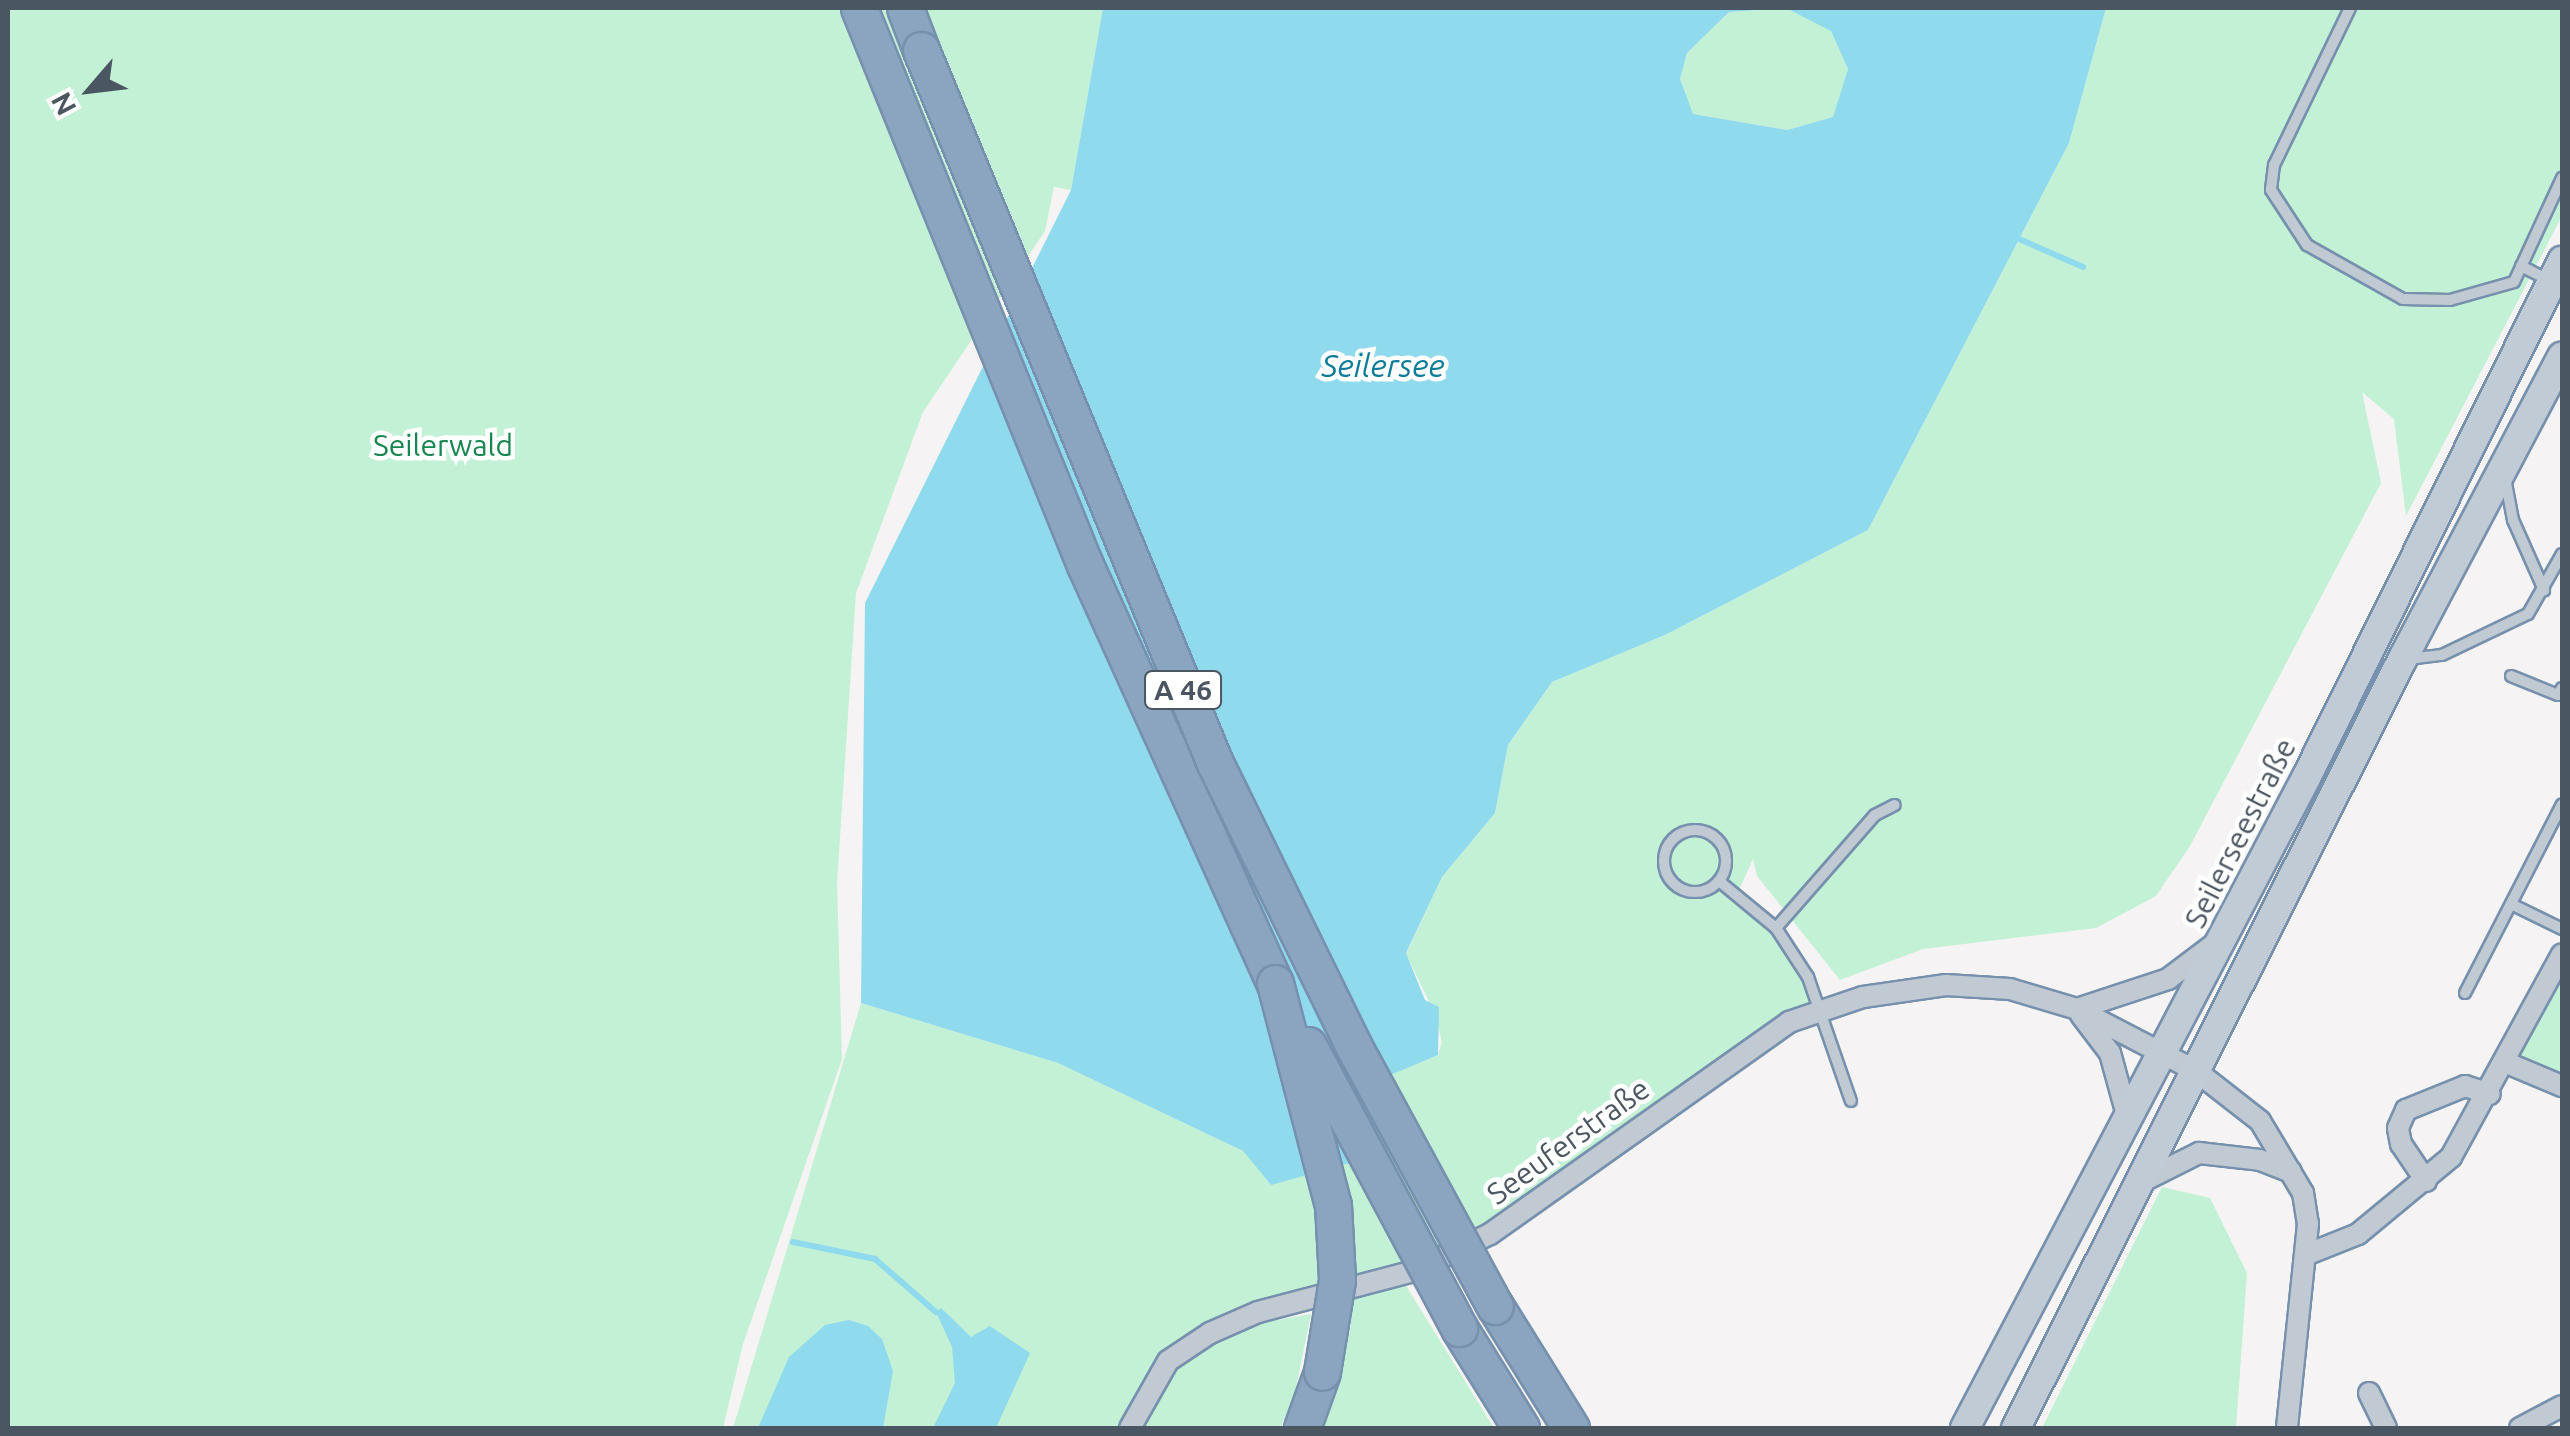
<!DOCTYPE html>
<meta charset="utf-8">
<style>
body{margin:0}
#map{position:relative;width:2570px;height:1436px;overflow:hidden;background:#f5f3f3;font-family:Ubuntu,sans-serif}
div>[style]{position:absolute}
.green>*{inset:0;background:#c3f1d5}
.water>*{inset:0;background:#90daee}
.stream>*{height:6px;margin:-3px;padding:0 3px;transform-origin:3px;border-radius:3px;background:#90daee}
.roads{filter:drop-shadow(2px 0 #7690ad) drop-shadow(-2px 0 #7690ad) drop-shadow(0 2px #7690ad) drop-shadow(0 -2px #7690ad)}
.service>*{height:10px;margin:-5px;padding:0 5px;transform-origin:5px;border-radius:5px;background:#c1cad2}
.service>.ring{margin:-5px;padding:0;box-sizing:content-box;background:none;border:10px solid #c1cad2;border-radius:50%}
.minor>*{height:20px;margin:-10px;padding:0 10px;transform-origin:10px;border-radius:10px;background:#c1cad2}
.secondary>*{height:28px;margin:-14px;padding:0 14px;transform-origin:14px;border-radius:14px;background:#c1cbd6}
.motorway>*{height:35px;margin:-17.5px;padding:0 17.5px;transform-origin:17.5px;border-radius:17.5px;background:#8ba5c1}
.bridges{filter:drop-shadow(2px 0 #7690ad) drop-shadow(-2px 0 #7690ad) drop-shadow(0 2px #7690ad) drop-shadow(0 -2px #7690ad)}
.motorway-bridge>*{height:35px;margin:-17.5px;padding:0 17.5px;transform-origin:17.5px;border-radius:17.5px;background:#8ba5c1}
span{translate:-50% -50%;white-space:nowrap;text-align:center;line-height:1.15;-webkit-text-stroke:9px #fff;paint-order:stroke}
.shield-label span{padding:2px 8px;background:#fff;border:2px solid;border-radius:8px;-webkit-text-stroke-width:0}
.shield-label{font-size:28px;color:#4a5661;font-weight:700}
.park-label{font-size:30px;color:#17864f}
.street-label{font-size:30px;color:#4a5661}
.water-label{font-size:32px;color:#0c7c9b;font-style:italic}
.frame{position:absolute;inset:0;border:10px solid #4a5661;pointer-events:none}
.north{position:absolute;left:40px;top:40px;width:100px;height:100px;-webkit-text-stroke:8px #fff;paint-order:stroke;rotate:242deg;font-size:28px;font-weight:700;line-height:40px;text-align:center;color:#4a5661}
.north::after{content:'';display:block;margin:auto;width:35px;height:45px;background:#4a5661;clip-path:polygon(50% 0,100% 100%,50% 72%,0 100%)}
</style>
<div id="map">
<div class="green">
<div style="clip-path:polygon(8px 8px,1103px 8px,1071px 190px,1054px 187px,1045px 231px,923px 412px,856px 593px,837px 883px,842px 1059px,743px 1344px,723px 1428px,8px 1428px)"></div>
<div style="clip-path:polygon(1786px 8px,1831px 30px,1848px 69px,1834px 117px,1787px 130px,1692px 114px,1680px 79px,1687px 53px,1729px 12px)"></div>
<div style="clip-path:polygon(2106px 8px,2562px 8px,2562px 216px,2406px 516px,2394px 419px,2362px 392px,2381px 483px,2190px 846px,2156px 896px,2096px 928px,1923px 949px,1840px 980px,1757px 876px,1753px 859px,1734px 901px,1783px 941px,1819px 1005px,1535px 1202px,1415px 1265px,1209px 1327px,1123px 1428px,733px 1428px,861px 1003px,1058px 1063px,1243px 1151px,1271px 1185px,1381px 1078px,1438px 1055px,1442px 1042px,1435px 1014px,1406px 954px,1442px 877px,1495px 813px,1508px 745px,1552px 682px,1665px 635px,1868px 530px,2069px 143px)"></div>
<div style="clip-path:polygon(2562px 966px,2562px 1082px,2515px 1059px)"></div>
<div style="clip-path:polygon(2162px 1187px,2210px 1198px,2247px 1273px,2236px 1428px,2042px 1428px)"></div>
<div style="clip-path:polygon(1403px 1281px,1494px 1428px,1316px 1428px,1351px 1326px,1348px 1299px)"></div>
<div style="clip-path:polygon(1311px 1314px,1294px 1397px,1280px 1428px,1140px 1428px,1174px 1371px,1209px 1344px,1255px 1324px)"></div>
</div>
<div class="water">
<div style="clip-path:polygon(evenodd,1103px 8px,2106px 8px,2069px 143px,1868px 530px,1665px 635px,1552px 682px,1508px 745px,1495px 813px,1442px 877px,1406px 953px,1425px 1000px,1439px 1007px,1438px 1055px,1381px 1079px,1377px 1121px,1353px 1162px,1271px 1185px,1243px 1151px,1058px 1063px,861px 1003px,865px 603px,1071px 190px,1103px 8px,1786px 8px,1831px 31px,1848px 69px,1833px 117px,1787px 130px,1693px 114px,1680px 79px,1687px 53px,1729px 12px,1786px 8px)"></div>
<div style="clip-path:polygon(941px 1308px,971px 1337px,990px 1326px,1030px 1353px,996px 1428px,933px 1428px,955px 1383px,952px 1347px,936px 1312px)"></div>
<div style="clip-path:polygon(849px 1320px,868px 1326px,882px 1339px,893px 1371px,883px 1428px,758px 1428px,789px 1357px,825px 1325px)"></div>
</div>
<div class="stream">
<div style="left:2019px;top:239px;width:70px;rotate:23.6deg"></div>
<div style="left:793px;top:1242px;width:84px;rotate:11.7deg"></div>
<div style="left:875px;top:1259px;width:81px;rotate:41deg"></div>
</div>
<div class="roads">
<div class="service">
<div style="left:2350px;top:8px;width:174px;rotate:115.8deg"></div>
<div style="left:2274px;top:165px;width:25px;rotate:97deg"></div>
<div style="left:2271px;top:190px;width:66px;rotate:56.8deg"></div>
<div style="left:2307px;top:245px;width:110px;rotate:29.4deg"></div>
<div style="left:2403px;top:299px;width:47px;rotate:1.2deg"></div>
<div style="left:2450px;top:300px;width:66px;rotate:-15.7deg"></div>
<div style="left:2514px;top:282px;width:115px;rotate:-65.2deg"></div>
<div style="left:2521px;top:266px;width:35px;rotate:27deg"></div>
<div style="left:2505px;top:478px;width:43px;rotate:79.2deg"></div>
<div style="left:2513px;top:520px;width:77px;rotate:66.1deg"></div>
<div style="left:2408px;top:659px;width:34px;rotate:-7deg"></div>
<div style="left:2442px;top:655px;width:95px;rotate:-25.5deg"></div>
<div style="left:2528px;top:614px;width:69px;rotate:-60.5deg"></div>
<div style="left:2511px;top:676px;width:51px;rotate:22deg"></div>
<div style="left:2558px;top:695px;width:8px;rotate:-60deg"></div>
<div class="ring" style="left:1664px;top:830px;width:52px;height:52px"></div>
<div style="left:1719px;top:881px;width:74px;rotate:39.5deg"></div>
<div style="left:1776px;top:928px;width:59px;rotate:56.9deg"></div>
<div style="left:1808px;top:977px;width:131px;rotate:70.9deg"></div>
<div style="left:2511px;top:904px;width:57px;rotate:26.1deg"></div>
<div style="left:1776px;top:928px;width:150px;rotate:-48.8deg"></div>
<div style="left:1875px;top:815px;width:22px;rotate:-27deg"></div>
<div style="left:2465px;top:993px;width:212px;rotate:-62.8deg"></div>
</div>
<div class="minor">
<div style="left:2077px;top:1009px;width:96px;rotate:-18.2deg"></div>
<div style="left:2168px;top:979px;width:61px;rotate:-37.1deg"></div>
<div style="left:2081px;top:1015px;width:48px;rotate:52.7deg"></div>
<div style="left:2110px;top:1053px;width:64px;rotate:74.7deg"></div>
<div style="left:2507px;top:1063px;width:60px;rotate:22.7deg"></div>
<div style="left:2426px;top:1181px;width:45px;rotate:-124deg"></div>
<div style="left:2401px;top:1144px;width:16px;rotate:-101deg"></div>
<div style="left:2398px;top:1128px;width:20px;rotate:-66deg"></div>
<div style="left:2406px;top:1110px;width:64px;rotate:-22.1deg"></div>
<div style="left:2465px;top:1086px;width:26px;rotate:18deg"></div>
<div style="left:2141px;top:1182px;width:65px;rotate:-26.6deg"></div>
<div style="left:2199px;top:1153px;width:61px;rotate:6.5deg"></div>
<div style="left:2260px;top:1160px;width:33px;rotate:21deg"></div>
<div style="left:2308px;top:1254px;width:54px;rotate:-21.8deg"></div>
<div style="left:2358px;top:1234px;width:121px;rotate:-39.6deg"></div>
<div style="left:2451px;top:1157px;width:231px;rotate:-61.3deg"></div>
<div style="left:2369px;top:1393px;width:39px;rotate:64deg"></div>
<div style="left:1130px;top:1428px;width:77px;rotate:-60.4deg"></div>
<div style="left:1168px;top:1361px;width:50px;rotate:-33.7deg"></div>
<div style="left:1210px;top:1333px;width:52px;rotate:-23.6deg"></div>
<div style="left:1258px;top:1312px;width:161px;rotate:-14.7deg"></div>
<div style="left:1414px;top:1271px;width:85px;rotate:-26deg"></div>
<div style="left:1490px;top:1234px;width:367px;rotate:-35.3deg"></div>
<div style="left:1789px;top:1022px;width:78px;rotate:-18.7deg"></div>
<div style="left:1863px;top:997px;width:84px;rotate:-8.2deg"></div>
<div style="left:1946px;top:985px;width:64px;rotate:3.6deg"></div>
<div style="left:2010px;top:989px;width:70px;rotate:16.6deg"></div>
<div style="left:2077px;top:1009px;width:134px;rotate:27.5deg"></div>
<div style="left:2196px;top:1071px;width:81px;rotate:38deg"></div>
<div style="left:2260px;top:1121px;width:84px;rotate:59.2deg"></div>
<div style="left:2303px;top:1193px;width:31px;rotate:81deg"></div>
<div style="left:2308px;top:1224px;width:205px;rotate:95.9deg"></div>
<div style="left:2520px;top:1428px;width:47px;rotate:-27.6deg"></div>
</div>
<div class="secondary">
<div style="left:1965px;top:1428px;width:736px;rotate:-62.32deg"></div>
<div style="left:2307px;top:776px;width:575px;rotate:-63.66deg"></div>
<div style="left:2016px;top:1428px;width:860px;rotate:-63.32deg"></div>
<div style="left:2402px;top:660px;width:343px;rotate:-62.2deg"></div>
</div>
<div class="motorway">
<div style="left:859px;top:8px;width:601px;rotate:67.92deg"></div>
<div style="left:1085px;top:565px;width:459px;rotate:65.6deg"></div>
<div style="left:905px;top:8px;width:45px;rotate:69.1deg"></div>
<div style="left:1495px;top:1306px;width:144px;rotate:58.1deg"></div>
<div style="left:1459px;top:1328px;width:118px;rotate:58.2deg"></div>
<div style="left:1302px;top:1428px;width:59px;rotate:-70.3deg"></div>
</div>
</div>
<div class="bridges">
<div class="motorway-bridge">
<div style="left:921px;top:50px;width:769px;rotate:67.6deg"></div>
<div style="left:1214px;top:761px;width:316px;rotate:63.9deg"></div>
<div style="left:1353px;top:1045px;width:297px;rotate:61.5deg"></div>
<div style="left:1275px;top:983px;width:229px;rotate:75.4deg"></div>
<div style="left:1333px;top:1205px;width:75px;rotate:86.9deg"></div>
<div style="left:1337px;top:1280px;width:93px;rotate:99.3deg"></div>
<div style="left:1308px;top:1045px;width:321px;rotate:61.9deg"></div>
</div>
</div>
<div class="shield-label">
<span style="left:1183px;top:690px">A 46</span>
</div>
<div class="park-label">
<span style="left:443px;top:445px">Seilerwald</span>
</div>
<div class="street-label">
<span style="left:2240px;top:833px;rotate:-63deg">Seilerseestraße</span>
<span style="left:1568px;top:1141px;rotate:-36deg">Seeuferstraße</span>
</div>
<div class="water-label">
<span style="left:1383px;top:365px">Seilersee</span>
</div>
<div class="frame"></div>
<div class="north">N</div>
</div>
